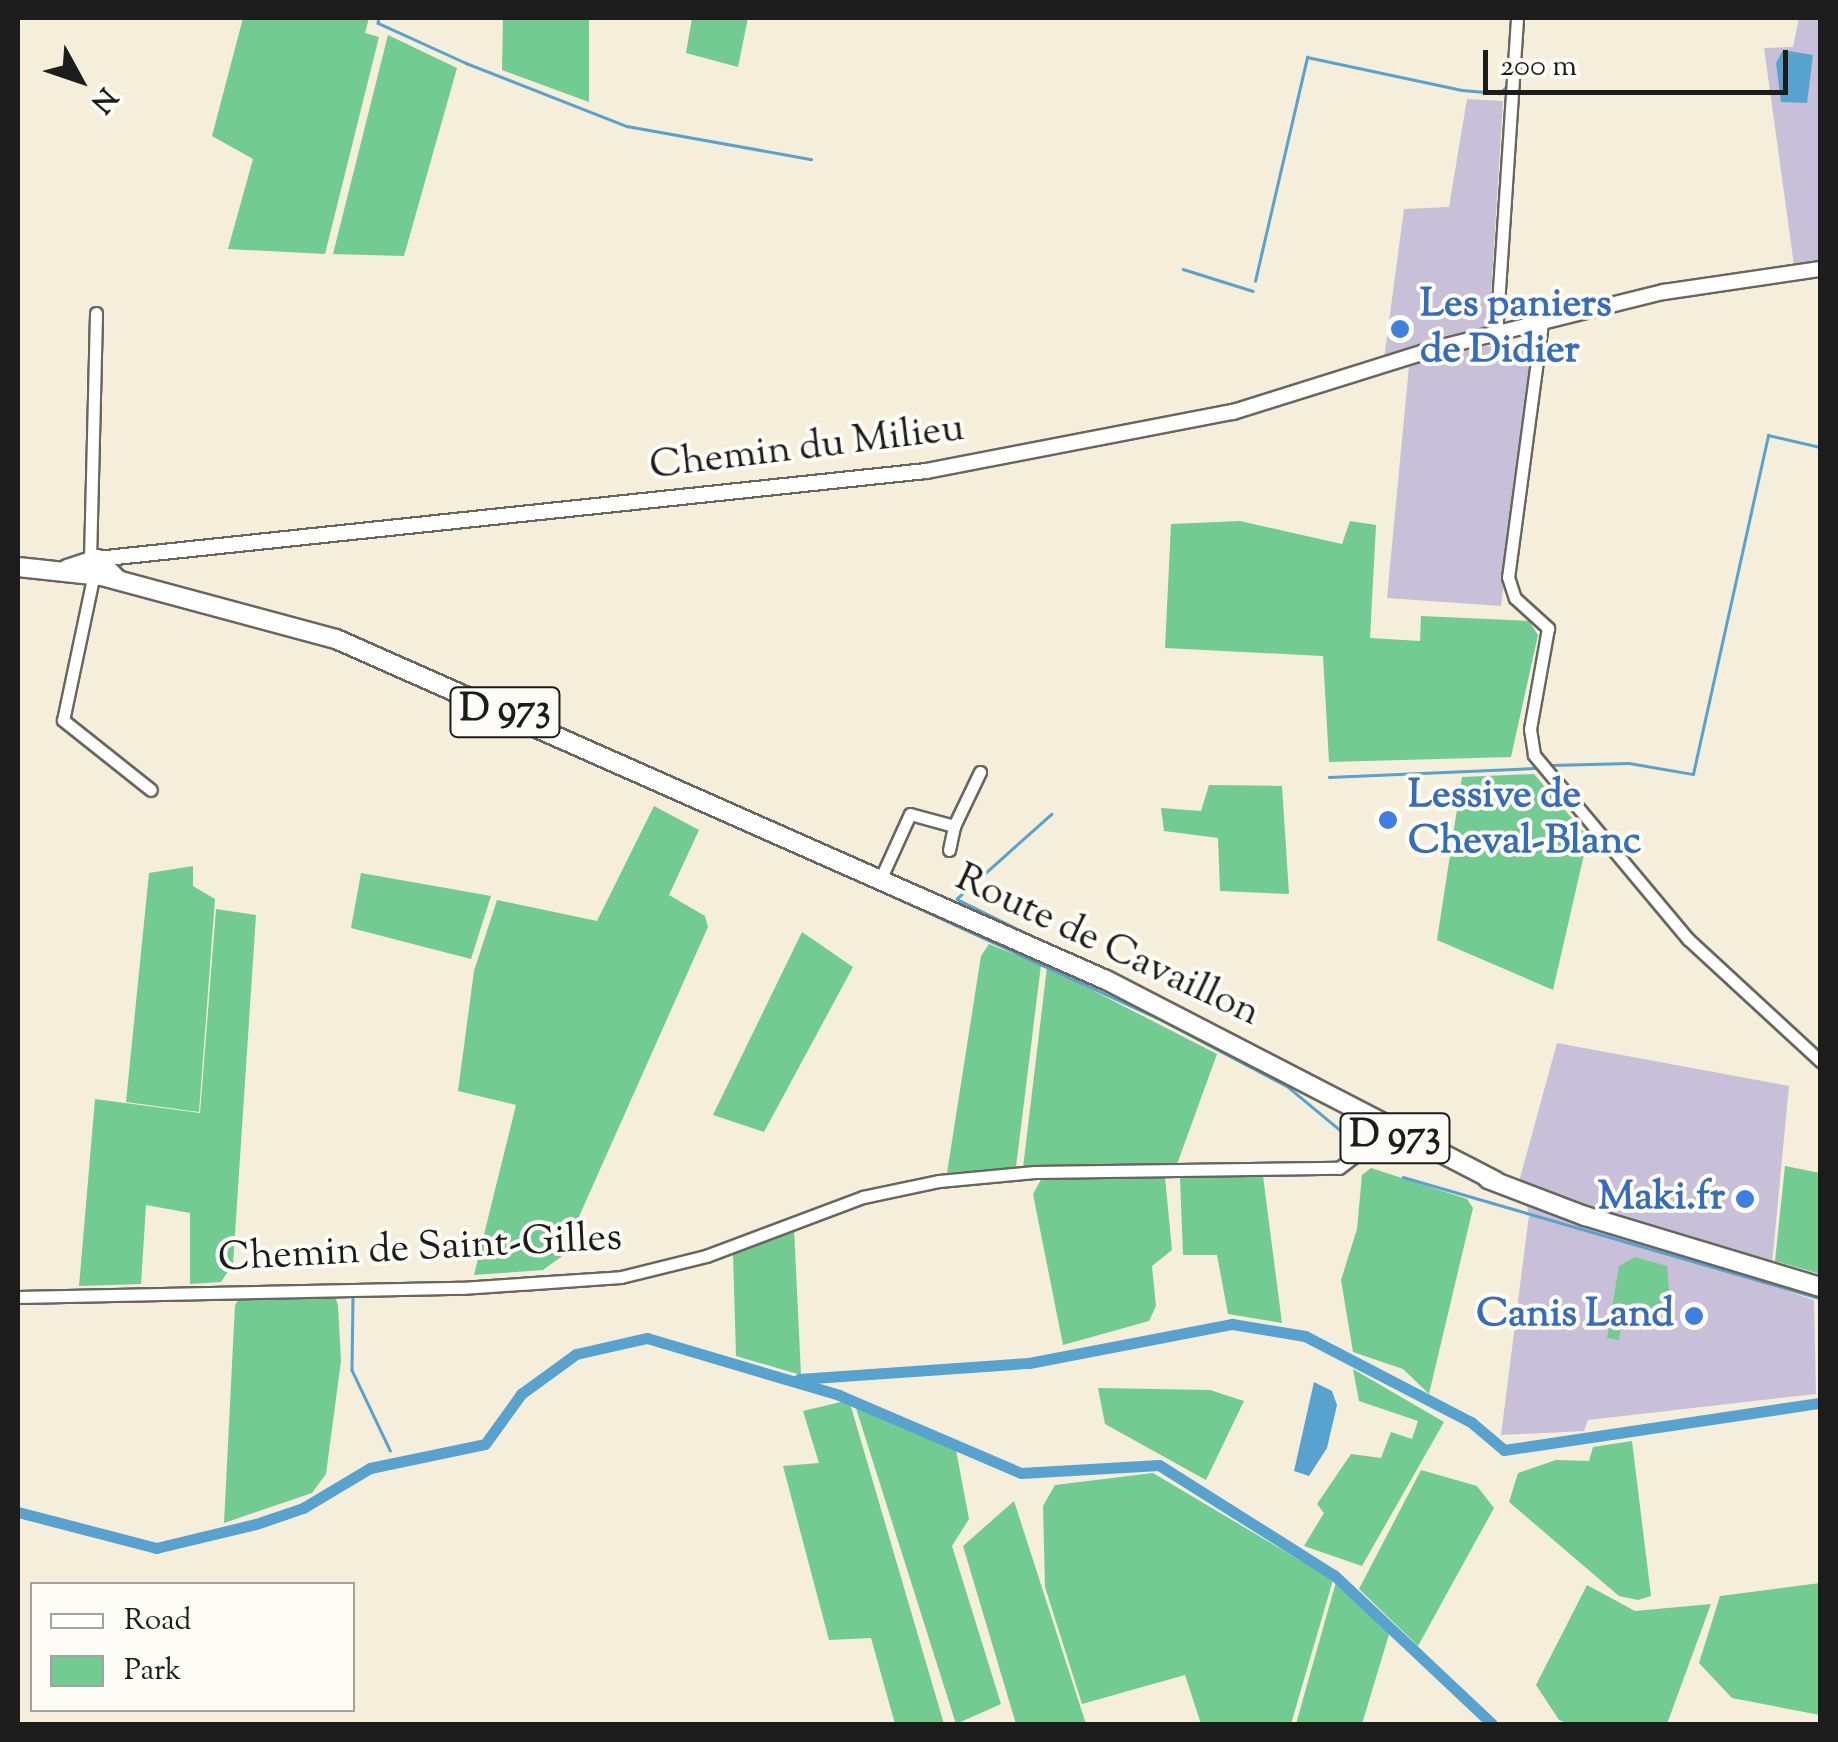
<!DOCTYPE html>
<style>
body{margin:0}
#map{position:relative;width:1838px;height:1742px;overflow:hidden;background:#f4eedb;font-family:"Sorts Mill Goudy",serif}
div>[style]{position:absolute}
.industrial>*{inset:0;background:#c8c0d8}
.green>*{inset:0;background:#72cb91}
.water>*{inset:0;background:#57a2cf}
.stream>*{height:2.5px;margin:-1.25px;padding:0 1.25px;transform-origin:1.25px;border-radius:1.25px;background:#57a2cf}
.canal>*{height:11px;margin:-5.5px;padding:0 5.5px;transform-origin:5.5px;border-radius:5.5px;background:#57a2cf}
.roads{filter:drop-shadow(2px 0 #68665f) drop-shadow(-2px 0 #68665f) drop-shadow(0 2px #68665f) drop-shadow(0 -2px #68665f)}
.minor>*{height:11px;margin:-5.5px;padding:0 5.5px;transform-origin:5.5px;border-radius:5.5px;background:#fff}
.tertiary>*{height:14px;margin:-7px;padding:0 7px;transform-origin:7px;border-radius:7px;background:#fff}
.primary>*{height:18px;margin:-9px;padding:0 9px;transform-origin:9px;border-radius:9px;background:#fff}
.dots>*{width:28px;height:28px;translate:-50% -50%;box-sizing:border-box;border:5px solid #fdfcf7;border-radius:50%}
span{translate:-50% -50%;white-space:nowrap;text-align:center;line-height:1.15;-webkit-text-stroke:8px #fdfcf7;paint-order:stroke}
.shield-label span{padding:2px 8px;background:#fdfcf7;border:2px solid;border-radius:8px;-webkit-text-stroke-width:0}
.shield-label{font-size:38px;color:#1c1c1c;font-weight:700}
.shop-label{font-size:40px;color:#366cbe;font-weight:700}
.left{translate:0 -50%;text-align:left}
.right{translate:-100% -50%;text-align:right}
.street-label{font-size:40px;color:#1c1c1c}
.frame{position:absolute;inset:0;border:20px solid #1c1c1c;pointer-events:none}
.legend{position:absolute;left:30px;top:1582px;width:325px;height:130px;box-sizing:border-box;background:#fdfcf7;border:2px solid #a3a29f;margin:0;padding:12px 18px;list-style:none;font-size:30px;color:#1c1c1c}
.legend li{display:flex;align-items:center;gap:20px;height:50px}
.legend b{width:50px;border:2px solid #a3a29f}
.north{position:absolute;left:30px;top:30px;width:100px;height:100px;-webkit-text-stroke:8px #fdfcf7;paint-order:stroke;rotate:130deg;font-size:28px;font-weight:700;line-height:40px;text-align:center;color:#1c1c1c}
.north::after{content:'';display:block;margin:auto;width:35px;height:45px;background:#1c1c1c;clip-path:polygon(50% 0,100% 100%,50% 72%,0 100%)}
.scale{position:absolute;left:1483px;top:50px;width:305px;height:45px;box-sizing:border-box;border:5px solid #1c1c1c;border-top:0;padding-left:12px;font-size:30px;line-height:35px;white-space:nowrap;color:#1c1c1c;-webkit-text-stroke:8px #fdfcf7;paint-order:stroke}
</style>
<div id="map">
<div class="industrial">
<div style="clip-path:polygon(1799px 18px,1820px 18px,1820px 263px,1794px 265px,1764px 48px,1793px 47px)"></div>
<div style="clip-path:polygon(1467px 99px,1503px 101px,1489px 329px,1448px 335px,1384px 359px,1404px 209px,1449px 207px)"></div>
<div style="clip-path:polygon(1533px 344px,1501px 606px,1387px 598px,1409px 366px,1476px 347px)"></div>
<div style="clip-path:polygon(1557px 1043px,1789px 1086px,1770px 1285px,1814px 1300px,1816px 1394px,1588px 1420px,1584px 1431px,1501px 1435px,1529px 1215px,1520px 1178px)"></div>
</div>
<div class="green">
<div style="clip-path:polygon(243px 18px,369px 18px,365px 33px,379px 37px,325px 254px,228px 249px,253px 159px,212px 136px)"></div>
<div style="clip-path:polygon(503px 18px,589px 18px,589px 102px,502px 70px)"></div>
<div style="clip-path:polygon(692px 18px,748px 18px,738px 67px,686px 53px)"></div>
<div style="clip-path:polygon(388px 35px,457px 68px,404px 256px,333px 254px)"></div>
<div style="clip-path:polygon(1240px 521px,1342px 544px,1350px 521px,1376px 525px,1370px 638px,1420px 641px,1421px 616px,1529px 621px,1538px 635px,1511px 757px,1329px 762px,1323px 656px,1165px 648px,1171px 524px)"></div>
<div style="clip-path:polygon(1534px 774px,1588px 837px,1553px 990px,1437px 940px,1462px 777px)"></div>
<div style="clip-path:polygon(1209px 785px,1282px 786px,1289px 894px,1220px 891px,1218px 838px,1164px 831px,1161px 808px,1201px 811px)"></div>
<div style="clip-path:polygon(654px 806px,699px 830px,669px 895px,705px 916px,708px 927px,561px 1257px,543px 1270px,474px 1275px,516px 1105px,458px 1091px,474px 971px,497px 900px,597px 921px)"></div>
<div style="clip-path:polygon(193px 866px,193px 886px,215px 899px,199px 1112px,126px 1102px,149px 873px)"></div>
<div style="clip-path:polygon(361px 873px,491px 896px,471px 959px,351px 928px)"></div>
<div style="clip-path:polygon(216px 909px,256px 915px,233px 1264px,221px 1282px,190px 1284px,190px 1213px,146px 1205px,141px 1284px,79px 1286px,95px 1099px,200px 1113px)"></div>
<div style="clip-path:polygon(802px 932px,853px 967px,764px 1132px,713px 1115px)"></div>
<div style="clip-path:polygon(989px 944px,1041px 965px,1016px 1167px,947px 1173px,981px 956px)"></div>
<div style="clip-path:polygon(1047px 967px,1217px 1054px,1176px 1167px,1023px 1168px)"></div>
<div style="clip-path:polygon(1785px 1166px,1820px 1173px,1820px 1274px,1775px 1261px)"></div>
<div style="clip-path:polygon(1371px 1168px,1467px 1199px,1473px 1208px,1429px 1394px,1403px 1369px,1353px 1352px,1341px 1280px,1357px 1229px,1362px 1175px)"></div>
<div style="clip-path:polygon(1043px 1176px,1165px 1177px,1172px 1250px,1152px 1266px,1156px 1306px,1149px 1321px,1063px 1345px,1033px 1194px)"></div>
<div style="clip-path:polygon(1263px 1176px,1282px 1323px,1228px 1314px,1217px 1255px,1183px 1255px,1180px 1178px)"></div>
<div style="clip-path:polygon(794px 1228px,801px 1375px,736px 1356px,733px 1254px)"></div>
<div style="clip-path:polygon(1635px 1257px,1667px 1266px,1671px 1313px,1623px 1304px,1619px 1340px,1607px 1338px,1619px 1266px)"></div>
<div style="clip-path:polygon(295px 1293px,336px 1299px,338px 1306px,341px 1361px,326px 1474px,312px 1493px,224px 1523px,235px 1305px,242px 1295px)"></div>
<div style="clip-path:polygon(1353px 1369px,1444px 1422px,1362px 1566px,1304px 1546px,1324px 1513px,1317px 1504px,1351px 1454px,1381px 1458px,1391px 1432px,1412px 1439px,1418px 1421px,1359px 1401px)"></div>
<div style="clip-path:polygon(1098px 1388px,1210px 1390px,1244px 1401px,1206px 1480px,1105px 1424px)"></div>
<div style="clip-path:polygon(849px 1400px,944px 1724px,895px 1724px,871px 1638px,829px 1640px,783px 1466px,819px 1463px,803px 1411px)"></div>
<div style="clip-path:polygon(855px 1405px,956px 1450px,969px 1519px,952px 1546px,1001px 1704px,956px 1724px)"></div>
<div style="clip-path:polygon(1632px 1441px,1651px 1596px,1638px 1600px,1619px 1596px,1509px 1502px,1518px 1473px,1556px 1460px,1589px 1461px,1593px 1447px)"></div>
<div style="clip-path:polygon(1421px 1470px,1477px 1486px,1494px 1508px,1418px 1646px,1359px 1589px)"></div>
<div style="clip-path:polygon(1153px 1473px,1333px 1580px,1291px 1724px,1201px 1724px,1185px 1675px,1082px 1704px,1045px 1587px,1043px 1506px,1055px 1485px)"></div>
<div style="clip-path:polygon(1014px 1501px,1086px 1724px,1016px 1724px,963px 1546px)"></div>
<div style="clip-path:polygon(1336px 1582px,1390px 1631px,1362px 1724px,1296px 1724px)"></div>
<div style="clip-path:polygon(1820px 1583px,1820px 1715px,1732px 1698px,1699px 1663px,1720px 1596px)"></div>
<div style="clip-path:polygon(1587px 1585px,1635px 1611px,1711px 1604px,1667px 1724px,1569px 1724px,1559px 1720px,1536px 1685px)"></div>
</div>
<div class="water">
<div style="clip-path:polygon(1783px 50px,1813px 55px,1807px 103px,1781px 102px,1776px 63px)"></div>
<div style="clip-path:polygon(1314px 1382px,1332px 1391px,1337px 1405px,1327px 1448px,1309px 1476px,1294px 1471px)"></div>
</div>
<div class="stream">
<div style="left:379px;top:18px;width:5px;rotate:101deg"></div>
<div style="left:378px;top:23px;width:97px;rotate:24.4deg"></div>
<div style="left:466px;top:63px;width:173px;rotate:21.4deg"></div>
<div style="left:627px;top:126px;width:187px;rotate:10.2deg"></div>
<div style="left:1183px;top:269px;width:73px;rotate:17.4deg"></div>
<div style="left:1255px;top:281px;width:230px;rotate:-76.9deg"></div>
<div style="left:1307px;top:57px;width:158px;rotate:12deg"></div>
<div style="left:1462px;top:90px;width:38px;rotate:5deg"></div>
<div style="left:1500px;top:93px;width:10px;rotate:-45deg"></div>
<div style="left:1551px;top:765px;width:78px;rotate:-1.5deg"></div>
<div style="left:1629px;top:763px;width:65px;rotate:9.8deg"></div>
<div style="left:1693px;top:774px;width:347px;rotate:-77.5deg"></div>
<div style="left:1768px;top:435px;width:53px;rotate:13deg"></div>
<div style="left:1329px;top:777px;width:210px;rotate:-2.5deg"></div>
<div style="left:1052px;top:814px;width:127px;rotate:138.2deg"></div>
<div style="left:957px;top:899px;width:366px;rotate:26.4deg"></div>
<div style="left:838px;top:871px;width:350px;rotate:24.7deg"></div>
<div style="left:1156px;top:1017px;width:148px;rotate:27.8deg"></div>
<div style="left:1287px;top:1086px;width:75px;rotate:39.6deg"></div>
<div style="left:1403px;top:1177px;width:434px;rotate:16.2deg"></div>
<div style="left:353px;top:1297px;width:73px;rotate:90.8deg"></div>
<div style="left:352px;top:1370px;width:89px;rotate:64.6deg"></div>
</div>
<div class="canal">
<div style="left:799px;top:1379px;width:231px;rotate:-4deg"></div>
<div style="left:1029px;top:1363px;width:207px;rotate:-10.9deg"></div>
<div style="left:1232px;top:1324px;width:74px;rotate:9.3deg"></div>
<div style="left:1305px;top:1336px;width:187px;rotate:27.4deg"></div>
<div style="left:1471px;top:1422px;width:43px;rotate:40.3deg"></div>
<div style="left:1504px;top:1450px;width:319px;rotate:-8.5deg"></div>
<div style="left:18px;top:1512px;width:143px;rotate:14.6deg"></div>
<div style="left:156px;top:1548px;width:103px;rotate:-13.5deg"></div>
<div style="left:256px;top:1524px;width:50px;rotate:-18.8deg"></div>
<div style="left:303px;top:1508px;width:78px;rotate:-30.8deg"></div>
<div style="left:370px;top:1468px;width:117px;rotate:-11.8deg"></div>
<div style="left:485px;top:1444px;width:62px;rotate:-54.2deg"></div>
<div style="left:521px;top:1394px;width:68px;rotate:-36deg"></div>
<div style="left:576px;top:1354px;width:73px;rotate:-12.7deg"></div>
<div style="left:647px;top:1338px;width:200px;rotate:16.5deg"></div>
<div style="left:839px;top:1395px;width:198px;rotate:23.2deg"></div>
<div style="left:1021px;top:1473px;width:138px;rotate:-3.3deg"></div>
<div style="left:1159px;top:1465px;width:207px;rotate:32.2deg"></div>
<div style="left:1334px;top:1575px;width:217px;rotate:43.3deg"></div>
</div>
<div class="roads">
<div class="minor">
<div style="left:1542px;top:323px;width:256px;rotate:97.6deg"></div>
<div style="left:1508px;top:577px;width:22px;rotate:72deg"></div>
<div style="left:1515px;top:598px;width:45px;rotate:42.3deg"></div>
<div style="left:1548px;top:628px;width:103px;rotate:100.1deg"></div>
<div style="left:1530px;top:729px;width:26px;rotate:81deg"></div>
<div style="left:1534px;top:755px;width:240px;rotate:50.1deg"></div>
<div style="left:1688px;top:939px;width:180px;rotate:42.7deg"></div>
<div style="left:1496px;top:335px;width:318px;rotate:-86.2deg"></div>
<div style="left:90px;top:560px;width:247px;rotate:-88.6deg"></div>
<div style="left:93px;top:578px;width:145px;rotate:101.9deg"></div>
<div style="left:63px;top:720px;width:112px;rotate:38.5deg"></div>
<div style="left:949px;top:850px;width:25px;rotate:-78deg"></div>
<div style="left:880px;top:880px;width:72px;rotate:-65.6deg"></div>
<div style="left:910px;top:814px;width:46px;rotate:15.3deg"></div>
<div style="left:954px;top:826px;width:60px;rotate:-64.3deg"></div>
<div style="left:1348px;top:1161px;width:42px;rotate:-65.9deg"></div>
<div style="left:1365px;top:1123px;width:13px;rotate:9deg"></div>
<div style="left:18px;top:1297px;width:443px;rotate:-1.2deg"></div>
<div style="left:461px;top:1288px;width:160px;rotate:-3.9deg"></div>
<div style="left:621px;top:1277px;width:88px;rotate:-13.9deg"></div>
<div style="left:706px;top:1256px;width:168px;rotate:-20.6deg"></div>
<div style="left:863px;top:1197px;width:78px;rotate:-11.9deg"></div>
<div style="left:939px;top:1181px;width:96px;rotate:-5.4deg"></div>
<div style="left:1035px;top:1172px;width:304px;rotate:-0.8deg"></div>
<div style="left:1339px;top:1168px;width:58px;rotate:-37.3deg"></div>
<div style="left:1385px;top:1133px;width:13px;rotate:-119deg"></div>
</div>
<div class="tertiary">
<div style="left:97px;top:559px;width:834px;rotate:-6.06deg"></div>
<div style="left:926px;top:471px;width:313px;rotate:-10.9deg"></div>
<div style="left:1233px;top:412px;width:218px;rotate:-17.4deg"></div>
<div style="left:1441px;top:347px;width:230px;rotate:-13.9deg"></div>
<div style="left:1664px;top:292px;width:158px;rotate:-8.4deg"></div>
</div>
<div class="primary">
<div style="left:18px;top:567px;width:84px;rotate:6.1deg"></div>
<div style="left:102px;top:576px;width:242px;rotate:15.1deg"></div>
<div style="left:336px;top:639px;width:842px;rotate:23.89deg"></div>
<div style="left:1106px;top:980px;width:438px;rotate:27.3deg"></div>
<div style="left:67px;top:569px;width:32px;rotate:-18deg"></div>
<div style="left:97px;top:559px;width:30px;rotate:45deg"></div>
<div style="left:1488px;top:1179px;width:104px;rotate:20.9deg"></div>
<div style="left:1585px;top:1216px;width:245px;rotate:16.8deg"></div>
</div>
</div>
<div class="dots">
<div style="left:1400px;top:329px;background:#3f7fe0"></div>
<div style="left:1388px;top:820px;background:#3f7fe0"></div>
<div style="left:1745px;top:1199px;background:#3f7fe0"></div>
<div style="left:1694px;top:1316px;background:#3f7fe0"></div>
</div>
<div class="shield-label">
<span style="left:505px;top:712px">D 973</span>
<span style="left:1395px;top:1138px">D 973</span>
</div>
<div class="shop-label">
<span class="left" style="left:1420px;top:329px">Les paniers<br>de Didier</span>
<span class="left" style="left:1408px;top:820px">Lessive de<br>Cheval-Blanc</span>
<span class="right" style="left:1725px;top:1199px">Maki.fr</span>
<span class="right" style="left:1674px;top:1316px">Canis Land</span>
</div>
<div class="street-label">
<span style="left:807px;top:449px;rotate:-7deg">Chemin du Milieu</span>
<span style="left:1107px;top:947px;rotate:25deg">Route de Cavaillon</span>
<span style="left:420px;top:1250px;rotate:-3deg">Chemin de Saint-Gilles</span>
</div>
<div class="frame"></div>
<ul class="legend">
<li><b style="height:12px;background:#fff"></b>Road</li>
<li><b style="height:28px;background:#72cb91"></b>Park</li>
</ul>
<div class="north">N</div>
<div class="scale">200 m</div>
</div>
